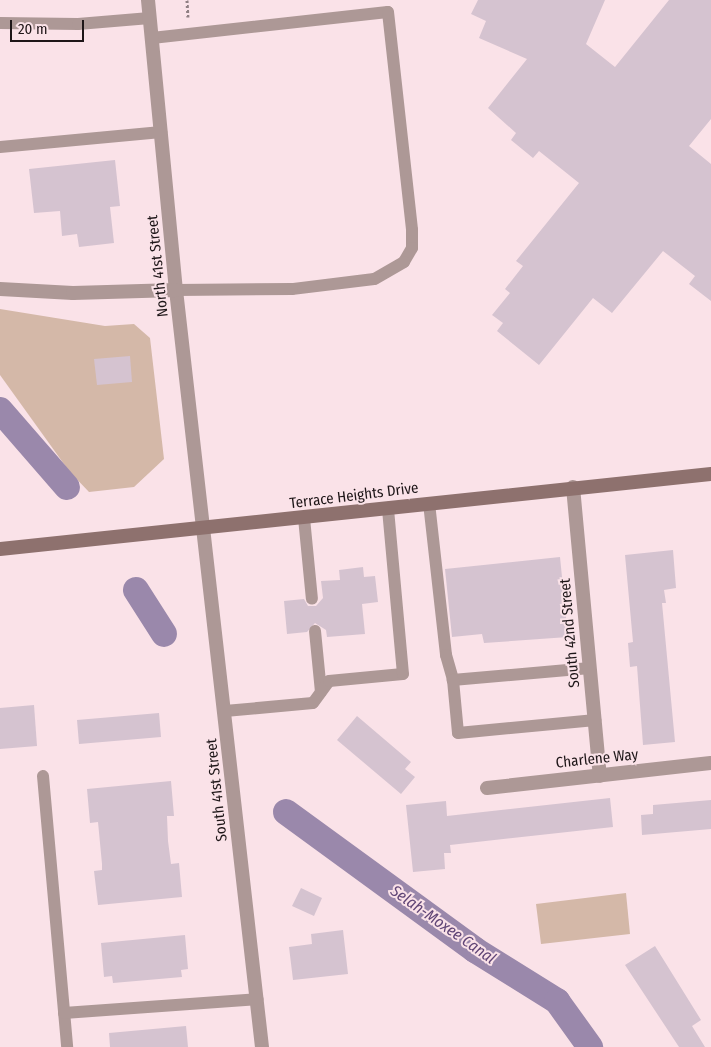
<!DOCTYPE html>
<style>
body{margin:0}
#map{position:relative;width:711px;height:1047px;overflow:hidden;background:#fae2e8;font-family:"Fira Sans Condensed",sans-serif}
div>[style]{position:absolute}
.green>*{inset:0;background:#d4b8a8}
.canal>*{height:26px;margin:-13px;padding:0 13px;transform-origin:13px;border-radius:13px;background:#9a88ab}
.building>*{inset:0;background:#d5c3d0}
.path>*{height:3px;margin-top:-1.5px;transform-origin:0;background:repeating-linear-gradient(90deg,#8f7f83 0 2.5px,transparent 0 5px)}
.service>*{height:12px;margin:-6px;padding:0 6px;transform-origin:6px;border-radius:6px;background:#ad9896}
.minor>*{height:14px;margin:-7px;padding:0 7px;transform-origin:7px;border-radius:7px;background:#ad9896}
.secondary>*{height:14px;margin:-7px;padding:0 7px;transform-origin:7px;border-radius:7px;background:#8e716e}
span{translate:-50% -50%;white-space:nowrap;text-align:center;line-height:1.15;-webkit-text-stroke:4px #fae2e8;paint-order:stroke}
.street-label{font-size:15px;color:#1e1618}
.water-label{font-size:16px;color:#604576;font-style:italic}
.scale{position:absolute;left:10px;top:20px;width:74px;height:22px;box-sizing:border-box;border:2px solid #1e1618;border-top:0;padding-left:6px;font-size:15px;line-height:18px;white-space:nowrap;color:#1e1618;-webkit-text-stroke:4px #fae2e8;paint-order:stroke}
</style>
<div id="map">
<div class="green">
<div style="clip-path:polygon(0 309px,105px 326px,134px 324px,150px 338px,164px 459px,134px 487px,89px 492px,69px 471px,0 375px)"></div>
<div style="clip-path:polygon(626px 893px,630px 934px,541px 944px,536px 904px)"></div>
</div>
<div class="canal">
<div style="left:0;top:410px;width:102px;rotate:49deg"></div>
<div style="left:136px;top:590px;width:52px;rotate:57.5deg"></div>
<div style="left:286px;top:812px;width:234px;rotate:36.1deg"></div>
<div style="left:475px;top:950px;width:97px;rotate:31.9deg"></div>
<div style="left:557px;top:1001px;width:57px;rotate:54.3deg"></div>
</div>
<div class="building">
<div style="clip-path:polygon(478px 0,605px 0,586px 44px,615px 67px,669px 0,711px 0,711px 119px,689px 146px,711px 164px,711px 301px,689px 284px,695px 276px,663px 251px,612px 313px,593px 298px,539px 365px,497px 331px,503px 323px,492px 315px,510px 293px,505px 289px,523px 266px,516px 261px,579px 183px,539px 151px,533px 158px,511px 140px,516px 133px,488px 108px,527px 59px,479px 38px,486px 21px,471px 14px)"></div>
<div style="clip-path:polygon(115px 160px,120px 206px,110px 207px,114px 243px,79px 247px,77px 234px,62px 236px,60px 211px,34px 213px,29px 169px)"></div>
<div style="clip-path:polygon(130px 356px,132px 382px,97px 385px,94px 359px)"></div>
<div style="clip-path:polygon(673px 550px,676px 588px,664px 590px,666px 603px,662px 603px,675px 742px,643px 745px,637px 666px,630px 667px,628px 643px,633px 642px,625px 555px)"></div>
<div style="clip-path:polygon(560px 557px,568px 637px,484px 643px,482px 634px,452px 637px,445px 569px)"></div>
<div style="clip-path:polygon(363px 567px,364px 577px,375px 576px,378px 602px,362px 604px,365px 634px,327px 637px,326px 630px,315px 623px,307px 632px,287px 634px,284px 601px,304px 599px,308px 606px,316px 606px,323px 598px,321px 581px,340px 580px,339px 570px)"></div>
<div style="clip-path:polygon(34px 705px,37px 746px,0 749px,0 708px)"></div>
<div style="clip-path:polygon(159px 713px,161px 737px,79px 744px,77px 720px)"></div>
<div style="clip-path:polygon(357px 716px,411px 762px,405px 769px,415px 777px,401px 794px,337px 740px)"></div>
<div style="clip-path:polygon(171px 781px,174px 816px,167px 816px,168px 841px,171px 864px,179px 863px,182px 897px,98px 905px,94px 871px,102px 870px,102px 864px,98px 822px,90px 823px,87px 789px)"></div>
<div style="clip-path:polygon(610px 798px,613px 827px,450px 845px,451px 853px,444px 853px,445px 869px,413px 872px,406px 805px,446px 801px,447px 816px)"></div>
<div style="clip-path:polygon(711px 800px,711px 829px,642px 835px,641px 815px,653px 814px,653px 805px)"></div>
<div style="clip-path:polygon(301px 888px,322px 898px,314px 916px,292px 906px)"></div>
<div style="clip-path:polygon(343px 930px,348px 974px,293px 980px,289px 947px,312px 944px,311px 934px)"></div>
<div style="clip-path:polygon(185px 935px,188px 969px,181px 970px,182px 977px,113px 983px,112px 976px,104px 977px,101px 943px)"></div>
<div style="clip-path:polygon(655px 946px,701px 1020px,692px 1026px,705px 1047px,679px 1047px,625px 965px)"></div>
<div style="clip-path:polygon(186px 1026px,188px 1047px,110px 1047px,109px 1033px)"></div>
</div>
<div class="path">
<div style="left:187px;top:0;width:17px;rotate:87deg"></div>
</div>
<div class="service">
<div style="left:0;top:23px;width:78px;rotate:0.7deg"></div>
<div style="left:78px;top:24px;width:72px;rotate:-4.8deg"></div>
<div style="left:152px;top:38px;width:237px;rotate:-6.3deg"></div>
<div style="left:388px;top:12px;width:219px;rotate:83.7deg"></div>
<div style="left:412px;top:230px;width:18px;rotate:90deg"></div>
<div style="left:412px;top:248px;width:16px;rotate:120deg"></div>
<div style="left:404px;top:262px;width:34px;rotate:150deg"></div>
<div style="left:374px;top:279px;width:83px;rotate:173deg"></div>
<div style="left:292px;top:289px;width:116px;rotate:179.5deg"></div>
<div style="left:0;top:147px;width:162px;rotate:-5.3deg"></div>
<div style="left:429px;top:503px;width:153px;rotate:83.6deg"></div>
<div style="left:446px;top:655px;width:26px;rotate:74deg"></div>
<div style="left:304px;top:518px;width:81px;rotate:84.4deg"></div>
<div style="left:315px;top:631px;width:61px;rotate:84.4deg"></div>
<div style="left:590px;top:668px;width:138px;rotate:175deg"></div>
<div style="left:453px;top:680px;width:53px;rotate:84.6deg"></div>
<div style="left:458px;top:733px;width:138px;rotate:-5.4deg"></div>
<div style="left:225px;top:711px;width:88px;rotate:-5.2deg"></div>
<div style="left:313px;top:703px;width:27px;rotate:-54deg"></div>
<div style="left:329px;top:681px;width:74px;rotate:-5.4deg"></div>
<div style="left:403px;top:674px;width:167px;rotate:-95.2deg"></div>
<div style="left:43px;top:776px;width:272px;rotate:84.9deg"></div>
<div style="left:64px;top:1013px;width:194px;rotate:-4.1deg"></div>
</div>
<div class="minor">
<div style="left:148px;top:0;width:291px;rotate:84.5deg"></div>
<div style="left:176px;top:290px;width:762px;rotate:83.52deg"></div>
<div style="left:0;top:289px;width:73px;rotate:3.1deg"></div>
<div style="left:73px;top:293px;width:103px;rotate:-1.7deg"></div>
<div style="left:573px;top:487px;width:290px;rotate:84.7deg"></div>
<div style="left:487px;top:788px;width:225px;rotate:-6.4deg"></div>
</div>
<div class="secondary">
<div style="left:0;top:549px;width:715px;rotate:-6.02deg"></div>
</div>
<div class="street-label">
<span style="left:158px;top:266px;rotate:-96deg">North 41st Street</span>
<span style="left:354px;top:496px;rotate:-7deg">Terrace Heights Drive</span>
<span style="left:570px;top:633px;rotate:-95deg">South 42nd Street</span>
<span style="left:597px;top:759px;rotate:-6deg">Charlene Way</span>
<span style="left:217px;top:790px;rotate:-96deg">South 41st Street</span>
</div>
<div class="water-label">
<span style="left:443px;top:925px;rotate:35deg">Selah-Moxee Canal</span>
</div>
<div class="scale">20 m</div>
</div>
